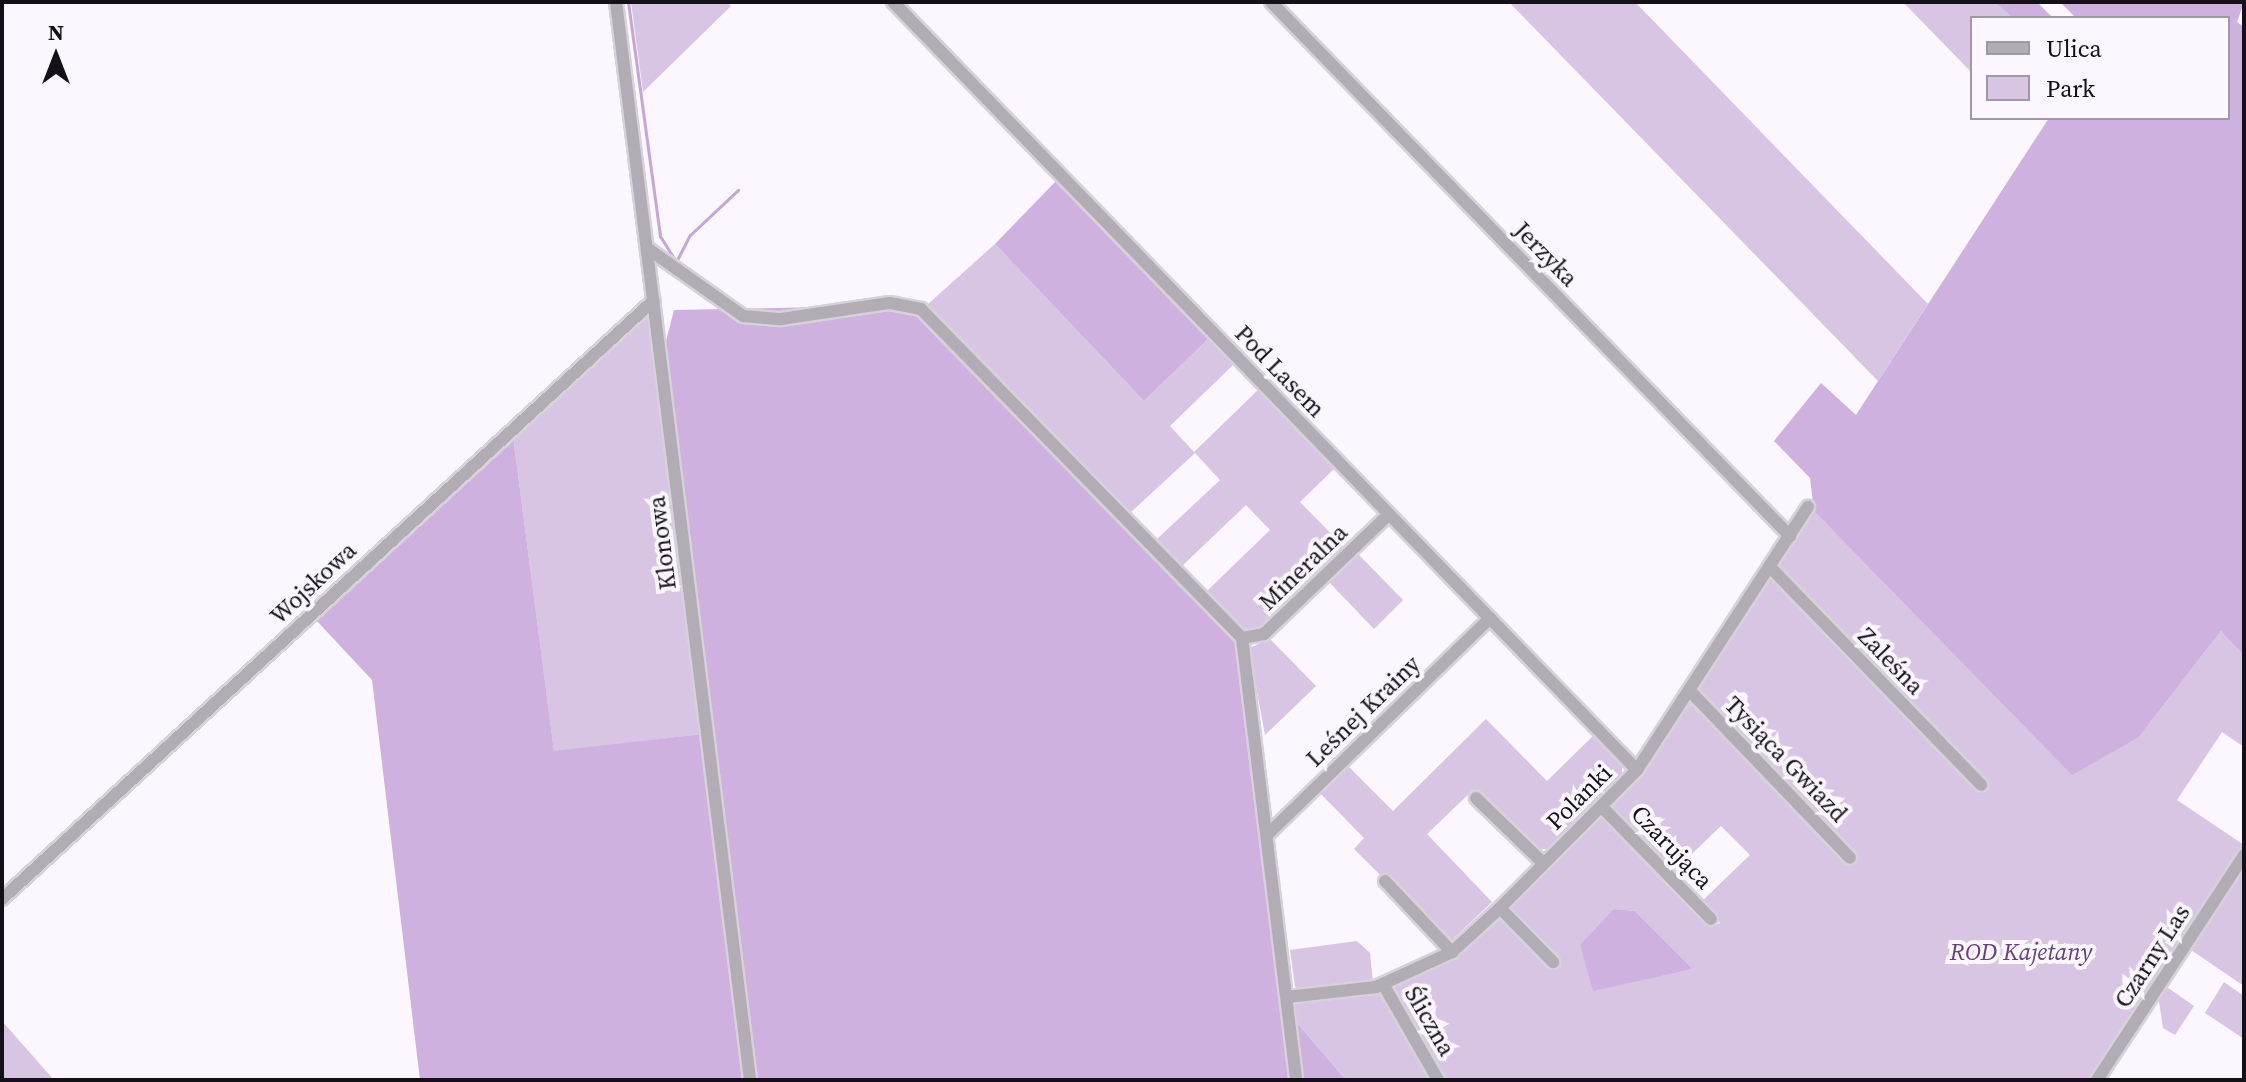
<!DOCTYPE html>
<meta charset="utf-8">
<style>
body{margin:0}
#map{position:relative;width:2246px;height:1082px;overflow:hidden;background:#fbf6ff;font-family:"Source Serif 4",serif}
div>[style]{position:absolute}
.green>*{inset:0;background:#d8c5e3}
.forest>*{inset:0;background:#ceb1df}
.stream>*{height:3px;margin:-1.5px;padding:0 1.5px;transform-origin:1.5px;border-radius:1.5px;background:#c4a7d4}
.roads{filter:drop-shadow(2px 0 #d6d1da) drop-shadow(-2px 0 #d6d1da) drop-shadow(0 2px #d6d1da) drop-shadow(0 -2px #d6d1da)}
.minor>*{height:12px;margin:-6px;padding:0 6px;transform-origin:6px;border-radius:6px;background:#b2acb5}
span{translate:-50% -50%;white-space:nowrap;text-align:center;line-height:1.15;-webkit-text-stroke:8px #fbf6ff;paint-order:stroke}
.street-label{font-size:24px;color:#141017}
.park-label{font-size:24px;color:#67417a;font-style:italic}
.frame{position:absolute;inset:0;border:4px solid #141017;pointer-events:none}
.legend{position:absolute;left:1970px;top:16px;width:260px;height:104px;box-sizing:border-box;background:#fbf6ff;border:2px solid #9f9aa2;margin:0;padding:10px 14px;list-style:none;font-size:24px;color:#141017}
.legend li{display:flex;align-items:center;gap:16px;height:40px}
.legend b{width:40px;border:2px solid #9f9aa2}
.north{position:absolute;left:16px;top:16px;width:80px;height:80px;-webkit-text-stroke:6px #fbf6ff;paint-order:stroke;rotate:0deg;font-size:22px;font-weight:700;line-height:32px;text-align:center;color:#141017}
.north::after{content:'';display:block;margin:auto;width:28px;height:36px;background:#141017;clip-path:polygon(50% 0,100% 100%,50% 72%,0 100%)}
</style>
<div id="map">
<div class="green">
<div style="clip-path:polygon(631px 2px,727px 2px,731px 6px,643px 92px)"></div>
<div style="clip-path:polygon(1509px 2px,1635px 2px,1928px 304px,1878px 381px)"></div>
<div style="clip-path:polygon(1903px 2px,1994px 2px,2013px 18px,1972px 18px,1972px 73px)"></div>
<div style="clip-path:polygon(995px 244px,1144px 401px,1208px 339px,1233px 365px,1170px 426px,1194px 452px,1258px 390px,1334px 469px,1300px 502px,1345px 548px,1259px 628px,1244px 631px,1207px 591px,1270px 530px,1246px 505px,1182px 566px,1156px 540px,1220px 480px,1195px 453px,1130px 513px,927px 305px)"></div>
<div style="clip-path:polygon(650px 312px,702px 734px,554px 752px,513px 436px)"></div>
<div style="clip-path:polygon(evenodd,1814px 511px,1890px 587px,2139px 737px,2221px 631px,2244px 648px,2244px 747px,2222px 732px,2177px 800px,2244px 845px,2213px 894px,2089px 1080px,1444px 1080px,1391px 986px,1507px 908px,1603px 816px,1712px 927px,1720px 923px,1701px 902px,1750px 855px,1721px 826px,1673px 872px,1612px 808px,1646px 768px,1687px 701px,1849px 862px,1856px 857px,1694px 690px,1770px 576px,1978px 789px,1777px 566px,1814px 511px,1614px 909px,1635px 911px,1693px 969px,1593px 990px,1586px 956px,1614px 909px)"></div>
<div style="clip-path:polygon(1357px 553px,1403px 600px,1374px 629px,1329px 582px)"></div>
<div style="clip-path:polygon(1270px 639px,1316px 686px,1265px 735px,1249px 648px)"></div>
<div style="clip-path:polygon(1486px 719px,1547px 781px,1594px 735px,1622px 765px,1622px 776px,1548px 849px,1535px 849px,1473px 790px,1427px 834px,1492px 902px,1449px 943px,1354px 849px,1364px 838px,1319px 792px,1346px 764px,1393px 811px)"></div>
<div style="clip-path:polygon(2244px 865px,2244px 986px,2188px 948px)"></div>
<div style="clip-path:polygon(1357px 941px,1370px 953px,1373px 983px,1303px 992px,1295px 987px,1290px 950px)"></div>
<div style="clip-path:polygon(2224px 982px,2244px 996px,2244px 1039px,2205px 1013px)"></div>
<div style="clip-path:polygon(2164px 985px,2194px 1006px,2175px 1035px,2163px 1028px,2158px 995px)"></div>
<div style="clip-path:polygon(1374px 993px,1388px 999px,1433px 1080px,1346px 1080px,1292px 1017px,1291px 1002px)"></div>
<div style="clip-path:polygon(2px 1021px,54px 1080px,2px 1080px)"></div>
</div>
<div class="forest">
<div style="clip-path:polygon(1994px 2px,2037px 2px,2051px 16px,2013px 18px)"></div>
<div style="clip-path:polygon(2060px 2px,2244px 2px,2237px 22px,2244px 27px,2244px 648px,2241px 652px,2221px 631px,2139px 737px,2072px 775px,1814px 511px,1810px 478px,1774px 441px,1821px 383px,1856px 415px,2049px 118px,2228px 118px,2228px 18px,2076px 18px)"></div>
<div style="clip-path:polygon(1057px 180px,1208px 339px,1144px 401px,995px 244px)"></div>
<div style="clip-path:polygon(927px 305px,1039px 440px,1237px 644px,1290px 1080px,755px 1080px,666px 341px,674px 310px)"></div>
<div style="clip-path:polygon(513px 436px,554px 751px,702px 734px,742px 1080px,420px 1080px,372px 680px,316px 620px)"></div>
<div style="clip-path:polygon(1614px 909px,1635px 911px,1693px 969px,1593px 991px,1580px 945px)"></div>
<div style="clip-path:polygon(1292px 1017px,1346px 1080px,1300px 1080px)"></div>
</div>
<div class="stream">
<div style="left:628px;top:2px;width:236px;rotate:82.2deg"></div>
<div style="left:660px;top:236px;width:31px;rotate:58deg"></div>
<div style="left:676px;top:262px;width:30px;rotate:-63deg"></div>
<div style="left:690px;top:235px;width:66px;rotate:-43.2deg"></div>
</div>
<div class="roads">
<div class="minor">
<div style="left:616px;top:2px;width:1086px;rotate:82.91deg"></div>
<div style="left:893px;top:2px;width:1069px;rotate:45.91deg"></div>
<div style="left:1271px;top:2px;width:745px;rotate:45.82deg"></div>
<div style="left:647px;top:248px;width:118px;rotate:35.3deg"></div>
<div style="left:743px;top:316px;width:38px;rotate:5deg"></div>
<div style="left:781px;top:319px;width:110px;rotate:-8.4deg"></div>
<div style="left:890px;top:303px;width:32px;rotate:11deg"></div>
<div style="left:921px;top:309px;width:460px;rotate:45.7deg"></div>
<div style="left:1242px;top:638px;width:445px;rotate:83deg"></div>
<div style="left:1771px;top:568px;width:302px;rotate:45.9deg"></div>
<div style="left:1242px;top:638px;width:22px;rotate:-10deg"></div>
<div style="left:1264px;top:634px;width:172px;rotate:-43.8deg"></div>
<div style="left:1690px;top:691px;width:231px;rotate:46.2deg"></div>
<div style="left:1476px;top:798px;width:93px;rotate:44.1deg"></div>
<div style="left:1602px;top:807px;width:156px;rotate:45.8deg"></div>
<div style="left:1267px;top:835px;width:311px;rotate:-44.2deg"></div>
<div style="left:1385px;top:881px;width:98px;rotate:46.7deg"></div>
<div style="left:2px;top:899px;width:885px;rotate:-42.57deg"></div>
<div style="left:1500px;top:908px;width:76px;rotate:45.5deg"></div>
<div style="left:1383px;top:984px;width:111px;rotate:60.2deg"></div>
<div style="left:1287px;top:997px;width:90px;rotate:-6.4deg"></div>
<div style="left:1376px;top:987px;width:84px;rotate:-24.7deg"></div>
<div style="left:1452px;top:952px;width:65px;rotate:-42.5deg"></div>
<div style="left:1500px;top:908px;width:194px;rotate:-45.2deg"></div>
<div style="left:1637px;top:770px;width:314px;rotate:-57deg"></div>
<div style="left:2097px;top:1080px;width:269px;rotate:-56.8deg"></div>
</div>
</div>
<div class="street-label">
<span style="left:1546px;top:254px;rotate:46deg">Jerzyka</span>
<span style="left:1280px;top:371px;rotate:46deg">Pod Lasem</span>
<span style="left:662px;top:543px;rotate:-97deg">Klonowa</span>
<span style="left:1303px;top:567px;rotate:-44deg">Mineralna</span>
<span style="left:313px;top:583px;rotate:-43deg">Wojskowa</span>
<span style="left:1891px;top:661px;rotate:46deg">Zaleśna</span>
<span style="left:1363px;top:711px;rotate:-44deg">Leśnej Krainy</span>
<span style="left:1786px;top:759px;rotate:46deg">Tysiąca Gwiazd</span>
<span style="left:1579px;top:797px;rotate:-45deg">Polanki</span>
<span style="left:1672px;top:847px;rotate:46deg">Czarująca</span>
<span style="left:2152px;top:956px;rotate:-57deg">Czarny Las</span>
<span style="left:1430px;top:1021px;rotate:60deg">Śliczna</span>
</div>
<div class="park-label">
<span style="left:2021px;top:952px">ROD Kajetany</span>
</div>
<div class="frame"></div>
<ul class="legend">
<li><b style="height:10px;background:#b2acb5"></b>Ulica</li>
<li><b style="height:22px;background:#d8c5e3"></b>Park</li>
</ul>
<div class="north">N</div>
</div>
